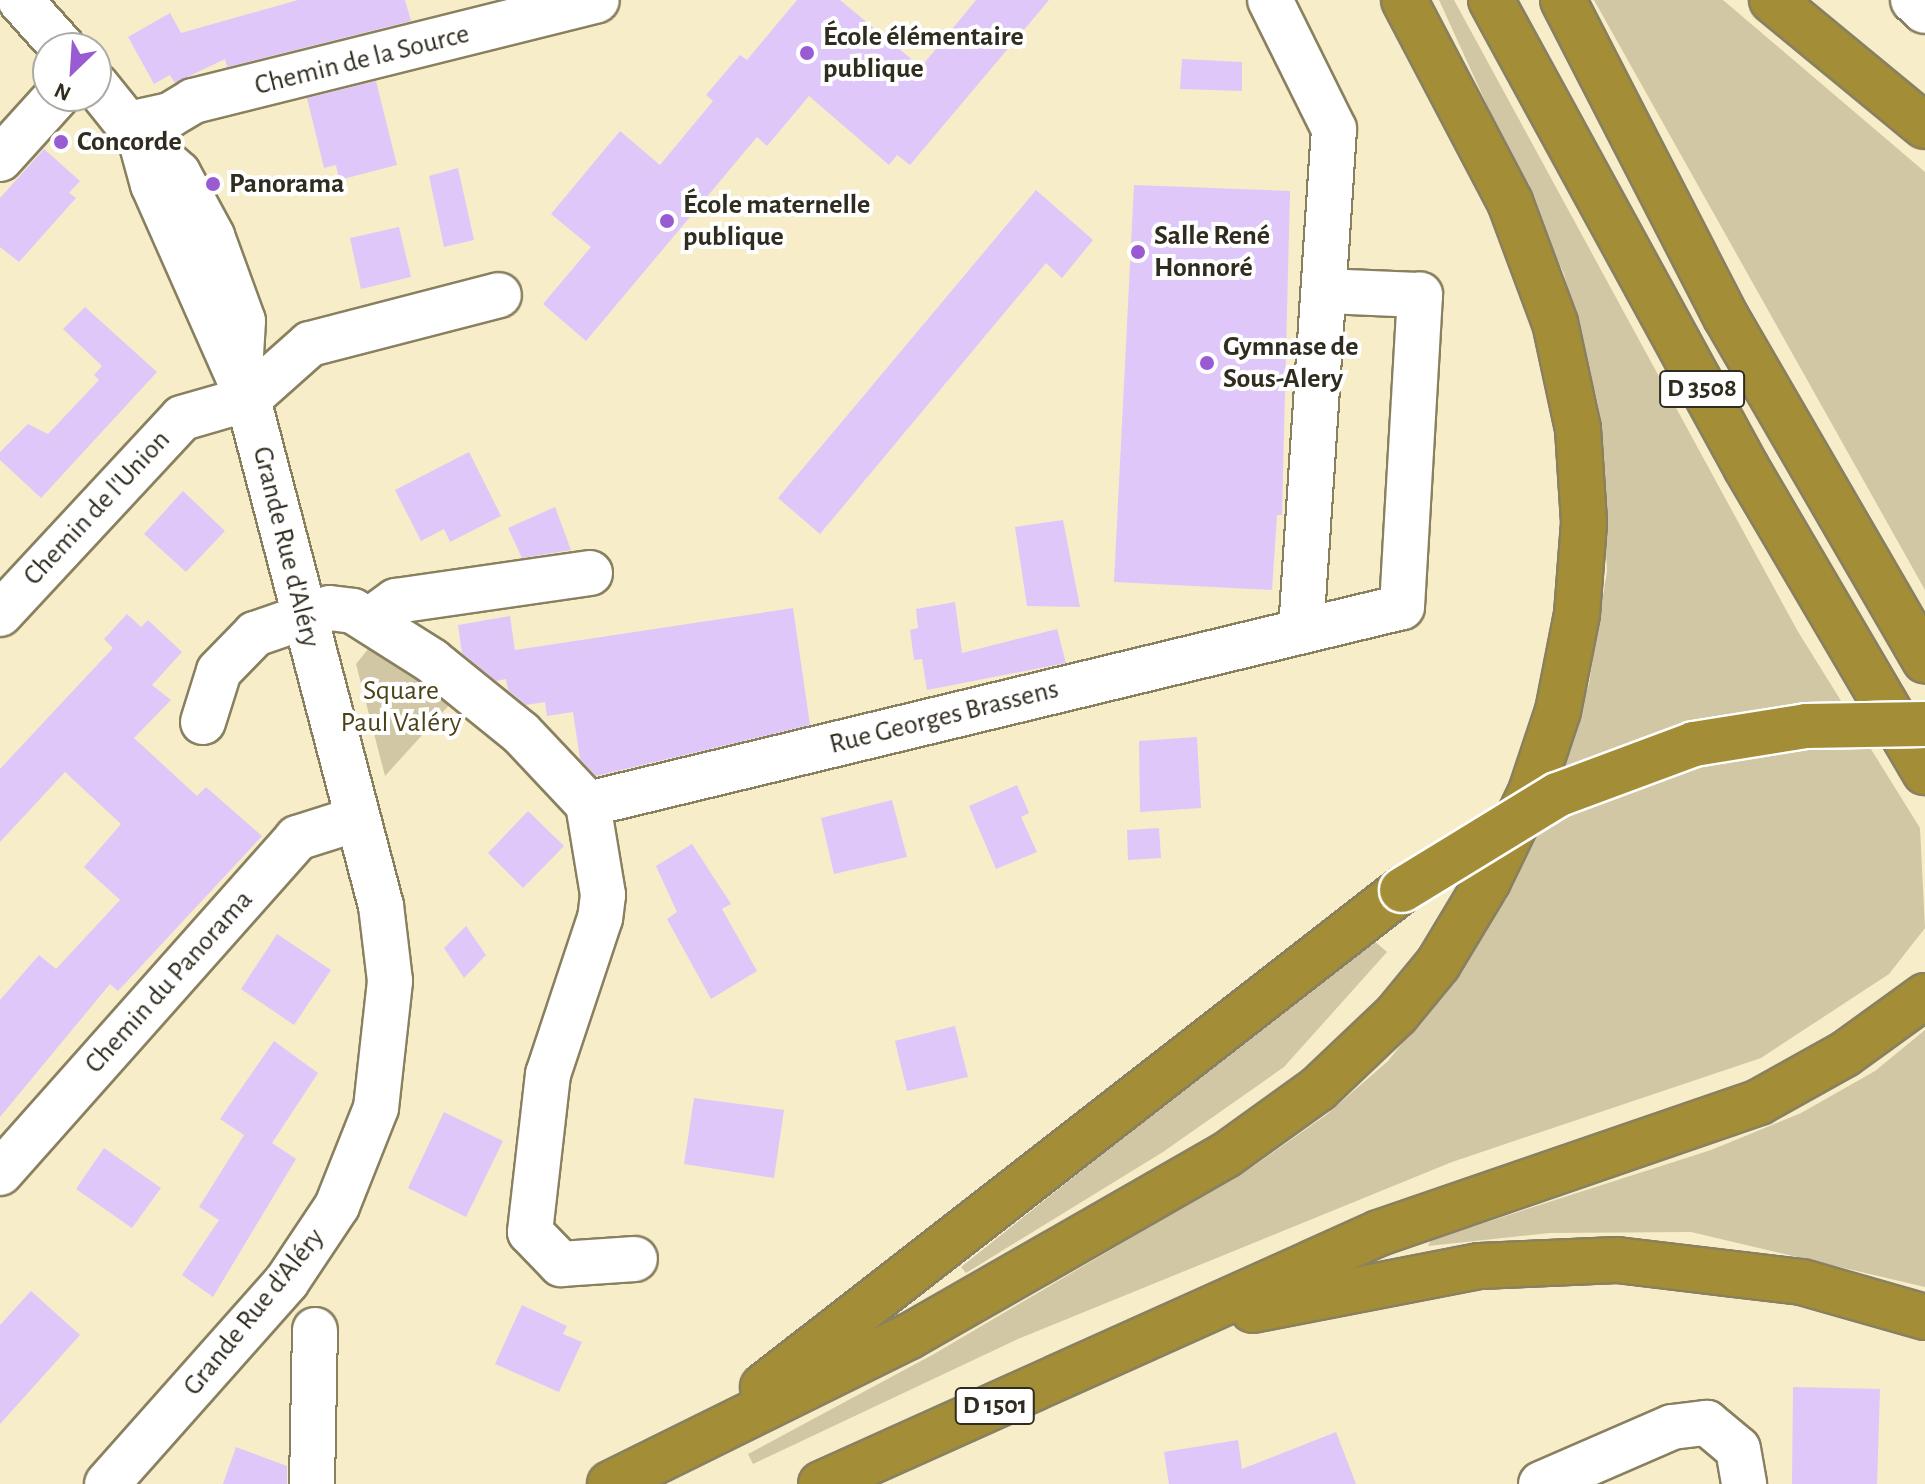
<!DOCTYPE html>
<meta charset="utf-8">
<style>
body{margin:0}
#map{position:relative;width:1925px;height:1484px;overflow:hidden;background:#f7edc9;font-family:"Alegreya Sans",sans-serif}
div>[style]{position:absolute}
.green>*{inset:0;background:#d1c7a4}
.building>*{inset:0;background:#dfc7fa}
.roads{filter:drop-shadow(2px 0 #898060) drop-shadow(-2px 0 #898060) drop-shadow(0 2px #898060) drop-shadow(0 -2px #898060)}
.minor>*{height:44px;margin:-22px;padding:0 22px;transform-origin:22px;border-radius:22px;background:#fff}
.highway>*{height:44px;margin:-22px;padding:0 22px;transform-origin:22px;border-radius:22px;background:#a38d36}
.bridges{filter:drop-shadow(2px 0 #fff) drop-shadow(-2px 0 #fff) drop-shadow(0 2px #fff) drop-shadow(0 -2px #fff)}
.highway-bridge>*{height:44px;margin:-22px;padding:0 22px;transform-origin:22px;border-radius:22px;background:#a38d36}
.dots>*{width:22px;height:22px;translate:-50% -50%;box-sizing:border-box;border:4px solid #fff;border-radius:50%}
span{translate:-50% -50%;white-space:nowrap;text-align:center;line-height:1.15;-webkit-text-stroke:8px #fff;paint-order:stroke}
.shield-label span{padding:2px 6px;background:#fff;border:2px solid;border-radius:6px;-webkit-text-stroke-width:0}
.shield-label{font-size:26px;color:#302c1f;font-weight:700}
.poi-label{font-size:28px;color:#302c1f;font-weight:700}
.left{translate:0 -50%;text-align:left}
.street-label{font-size:28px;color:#302c1f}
.park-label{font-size:28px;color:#4d4217}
.north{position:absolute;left:32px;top:32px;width:80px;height:80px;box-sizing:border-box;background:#fff;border:2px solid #acaba5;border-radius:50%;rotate:205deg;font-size:22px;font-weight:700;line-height:32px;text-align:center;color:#302c1f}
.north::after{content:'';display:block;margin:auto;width:28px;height:36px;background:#995bd2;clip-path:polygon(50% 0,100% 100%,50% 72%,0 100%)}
</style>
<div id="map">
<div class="green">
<div style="clip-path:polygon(1439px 0,1454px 0,1797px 630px,1920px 828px,1925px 928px,1889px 974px,1761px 1058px,1452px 1162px,1018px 1339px,753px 1464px,748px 1454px,934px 1354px,1255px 1165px,1326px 1115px,1388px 1061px,1428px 1011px,1507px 898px,1535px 840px,1589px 684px,1607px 571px,1598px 404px,1564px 274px)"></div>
<div style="clip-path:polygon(1594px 0,1723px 0,1925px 172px,1925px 590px)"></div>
<div style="clip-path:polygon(373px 643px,451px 703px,385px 776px,356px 664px)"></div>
<div style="clip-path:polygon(1372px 939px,1387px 952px,1284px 1067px,1163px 1152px,966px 1273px,961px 1267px)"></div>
<div style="clip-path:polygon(1925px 1030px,1925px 1287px,1691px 1232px,1550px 1233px,1428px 1246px,1431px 1240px,1711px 1150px,1801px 1113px,1875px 1071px)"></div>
</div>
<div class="building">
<div style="clip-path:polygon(298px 0,405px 0,411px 21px,227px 67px,225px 59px,175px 83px,170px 75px,154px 84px,128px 37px,170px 13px,181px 33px)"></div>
<div style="clip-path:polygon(797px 0,840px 0,921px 67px,976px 0,1049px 0,910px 165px,897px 155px,889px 165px,809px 96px,767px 146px,757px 137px,586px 341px,543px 304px,591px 247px,551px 214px,620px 131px,660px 165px,713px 101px,706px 95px,740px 55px,747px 60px)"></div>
<div style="clip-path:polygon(1182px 59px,1242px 62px,1242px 91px,1180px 89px)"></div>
<div style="clip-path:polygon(376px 81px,397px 165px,339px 180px,336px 165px,324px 168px,307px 98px)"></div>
<div style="clip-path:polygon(44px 149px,80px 181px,69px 193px,76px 198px,19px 262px,0 247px,0 198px)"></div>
<div style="clip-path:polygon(458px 168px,474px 240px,444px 247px,429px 176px)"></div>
<div style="clip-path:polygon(1134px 185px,1290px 191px,1282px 515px,1277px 515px,1272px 590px,1114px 582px)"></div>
<div style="clip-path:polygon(1036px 190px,1093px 240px,1062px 278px,1046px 263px,820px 534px,778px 498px)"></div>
<div style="clip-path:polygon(399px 227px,411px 277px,361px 289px,350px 238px)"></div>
<div style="clip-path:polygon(85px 307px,157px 372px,41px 498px,0 460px,0 452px,28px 424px,48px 434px,99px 380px,94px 375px,102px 366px,63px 329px)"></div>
<div style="clip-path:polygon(469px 452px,501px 516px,450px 542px,444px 529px,421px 541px,395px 490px)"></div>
<div style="clip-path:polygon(183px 491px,225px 531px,186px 572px,144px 534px)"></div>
<div style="clip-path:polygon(555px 507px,571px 550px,522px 558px,508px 528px)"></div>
<div style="clip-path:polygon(1063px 520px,1080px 607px,1027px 606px,1015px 527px)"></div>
<div style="clip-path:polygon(955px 602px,962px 653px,1057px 629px,1066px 663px,927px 690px,922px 659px,914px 660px,910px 630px,918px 628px,916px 609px)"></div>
<div style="clip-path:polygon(793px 608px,810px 725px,596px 776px,580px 759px,573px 712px,547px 716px,545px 702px,526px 705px,508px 690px,506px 679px,496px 681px,462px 653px,458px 625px,510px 616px,515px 650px)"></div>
<div style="clip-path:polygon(127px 614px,141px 627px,148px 620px,182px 652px,152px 685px,171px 700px,134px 738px,197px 796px,206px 787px,262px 836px,118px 991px,110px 984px,0 1117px,0 1000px,39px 955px,56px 969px,120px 900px,84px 867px,121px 824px,65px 772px,0 842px,0 769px,113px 648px,104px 639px)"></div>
<div style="clip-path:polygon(1197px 737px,1201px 808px,1140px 812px,1139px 741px)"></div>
<div style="clip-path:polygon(1017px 785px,1029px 813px,1021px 817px,1037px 852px,996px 869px,969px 806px)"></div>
<div style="clip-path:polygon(892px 800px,907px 857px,834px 874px,821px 818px)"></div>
<div style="clip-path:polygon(528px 811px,564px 846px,523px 888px,488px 853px)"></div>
<div style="clip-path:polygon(1159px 828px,1161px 858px,1128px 860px,1127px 830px)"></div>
<div style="clip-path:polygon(692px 844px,731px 904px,722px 909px,757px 971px,711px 999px,667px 919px,677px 912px,656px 866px)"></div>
<div style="clip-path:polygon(466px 926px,486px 955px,464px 978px,444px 948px)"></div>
<div style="clip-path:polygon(277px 934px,331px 970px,294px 1025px,241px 989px)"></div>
<div style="clip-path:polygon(955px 1026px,968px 1077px,907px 1091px,895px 1041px)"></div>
<div style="clip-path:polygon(274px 1041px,318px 1073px,272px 1143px,296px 1159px,213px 1297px,182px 1275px,219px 1220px,199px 1207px,244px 1135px,220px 1119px)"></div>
<div style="clip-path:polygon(694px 1098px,784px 1110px,774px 1178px,684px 1164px)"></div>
<div style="clip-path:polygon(444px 1112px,503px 1141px,466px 1217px,408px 1188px)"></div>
<div style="clip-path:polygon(104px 1148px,161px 1188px,132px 1228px,76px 1189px)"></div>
<div style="clip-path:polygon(31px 1291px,80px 1335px,0 1424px,0 1325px)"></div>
<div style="clip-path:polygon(522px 1305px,567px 1326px,563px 1334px,582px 1342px,559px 1392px,495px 1364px)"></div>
<div style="clip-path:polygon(1793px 1387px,1880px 1389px,1877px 1484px,1792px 1484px)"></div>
<div style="clip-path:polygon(1336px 1432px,1356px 1484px,1169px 1484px,1164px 1452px,1238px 1440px,1242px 1469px)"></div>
<div style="clip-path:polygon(236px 1447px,287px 1466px,287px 1484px,223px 1484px)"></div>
</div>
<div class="roads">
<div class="minor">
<div style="left:20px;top:0;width:64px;rotate:48.1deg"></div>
<div style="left:1270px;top:0;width:144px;rotate:63.6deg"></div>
<div style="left:1334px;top:129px;width:503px;rotate:93.76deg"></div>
<div style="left:1913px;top:0;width:16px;rotate:43deg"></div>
<div style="left:96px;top:85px;width:72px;rotate:51.2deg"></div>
<div style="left:141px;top:141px;width:49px;rotate:40.9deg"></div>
<div style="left:178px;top:173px;width:72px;rotate:61.6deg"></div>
<div style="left:212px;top:236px;width:90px;rotate:70deg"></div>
<div style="left:243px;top:321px;width:51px;rotate:93.4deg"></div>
<div style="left:129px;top:124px;width:42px;rotate:-12.4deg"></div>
<div style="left:170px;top:115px;width:27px;rotate:-31deg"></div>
<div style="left:193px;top:101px;width:416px;rotate:-14deg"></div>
<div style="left:0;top:159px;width:85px;rotate:-47.9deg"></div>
<div style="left:0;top:614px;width:267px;rotate:-47.1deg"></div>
<div style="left:182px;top:418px;width:69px;rotate:-16.1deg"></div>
<div style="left:248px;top:399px;width:83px;rotate:-41.6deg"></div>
<div style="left:310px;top:344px;width:195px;rotate:-14.5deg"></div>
<div style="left:371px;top:619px;width:31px;rotate:-36deg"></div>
<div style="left:396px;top:601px;width:196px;rotate:-8.2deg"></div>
<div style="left:203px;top:722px;width:53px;rotate:-72.6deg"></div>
<div style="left:219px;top:671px;width:52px;rotate:-45.8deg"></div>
<div style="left:255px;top:634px;width:79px;rotate:-19.1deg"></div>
<div style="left:330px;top:608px;width:23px;rotate:7deg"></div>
<div style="left:353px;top:611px;width:93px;rotate:32.3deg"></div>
<div style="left:432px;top:661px;width:114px;rotate:39deg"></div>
<div style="left:521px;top:733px;width:98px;rotate:46.7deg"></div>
<div style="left:588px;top:804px;width:92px;rotate:80.6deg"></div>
<div style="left:603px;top:895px;width:23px;rotate:97deg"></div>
<div style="left:600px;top:918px;width:164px;rotate:108.4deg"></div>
<div style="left:548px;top:1074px;width:159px;rotate:96.5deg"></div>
<div style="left:530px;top:1232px;width:45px;rotate:45.9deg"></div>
<div style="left:561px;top:1264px;width:74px;rotate:-3.9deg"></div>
<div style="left:588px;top:804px;width:837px;rotate:-13.6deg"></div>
<div style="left:1402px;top:607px;width:313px;rotate:-86.7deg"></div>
<div style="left:1420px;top:295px;width:94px;rotate:-177.6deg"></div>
<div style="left:0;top:1173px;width:448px;rotate:-48.4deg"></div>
<div style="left:297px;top:838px;width:63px;rotate:-17.6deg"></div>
<div style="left:107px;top:1484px;width:271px;rotate:-48.4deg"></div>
<div style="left:287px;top:1281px;width:90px;rotate:-56.3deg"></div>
<div style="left:337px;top:1206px;width:105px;rotate:-68.3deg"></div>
<div style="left:376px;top:1108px;width:128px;rotate:-83.7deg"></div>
<div style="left:390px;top:981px;width:76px;rotate:-96.8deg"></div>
<div style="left:381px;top:906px;width:524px;rotate:-104.7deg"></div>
<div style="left:248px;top:399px;width:234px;rotate:-113.9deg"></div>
<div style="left:153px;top:185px;width:46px;rotate:-105.3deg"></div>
<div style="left:312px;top:1484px;width:154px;rotate:-88.9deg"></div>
<div style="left:1541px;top:1484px;width:143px;rotate:-23.5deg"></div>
<div style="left:1672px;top:1427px;width:35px;rotate:-7deg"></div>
<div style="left:1707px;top:1423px;width:40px;rotate:40deg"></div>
<div style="left:1738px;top:1449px;width:36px;rotate:80deg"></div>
</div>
<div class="highway">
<div style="left:1491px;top:0;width:532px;rotate:61.36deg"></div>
<div style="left:1746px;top:467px;width:354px;rotate:59.6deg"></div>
<div style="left:1563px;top:0;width:356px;rotate:62.8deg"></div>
<div style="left:1726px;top:317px;width:397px;rotate:59.9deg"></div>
<div style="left:1772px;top:0;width:198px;rotate:39.5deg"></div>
<div style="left:1253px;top:1310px;width:231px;rotate:-11deg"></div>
<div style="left:1480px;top:1266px;width:137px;rotate:-2.5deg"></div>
<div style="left:1617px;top:1260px;width:186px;rotate:6.8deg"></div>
<div style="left:1802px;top:1282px;width:128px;rotate:15.9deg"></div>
<div style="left:763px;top:1387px;width:810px;rotate:-37.87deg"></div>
<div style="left:610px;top:1484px;width:332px;rotate:-26.3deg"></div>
<div style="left:908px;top:1337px;width:366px;rotate:-29.8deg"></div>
<div style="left:1226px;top:1155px;width:113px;rotate:-35.7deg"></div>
<div style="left:1318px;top:1089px;width:108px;rotate:-43.5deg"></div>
<div style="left:1396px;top:1015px;width:66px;rotate:-50.5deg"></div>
<div style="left:1438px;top:964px;width:97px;rotate:-58.9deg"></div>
<div style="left:1488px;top:881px;width:99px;rotate:-64.2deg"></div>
<div style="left:1531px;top:792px;width:85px;rotate:-71.6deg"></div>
<div style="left:1558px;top:711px;width:99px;rotate:-78.9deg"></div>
<div style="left:1577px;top:614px;width:92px;rotate:-85.6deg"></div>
<div style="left:1584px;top:522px;width:93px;rotate:-93.7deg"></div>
<div style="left:1578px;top:429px;width:108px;rotate:-102.2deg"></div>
<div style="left:1555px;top:323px;width:129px;rotate:-110.4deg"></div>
<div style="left:1510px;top:202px;width:228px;rotate:-117.7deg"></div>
<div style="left:821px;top:1484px;width:612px;rotate:-24.22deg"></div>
<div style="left:1379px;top:1233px;width:402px;rotate:-19deg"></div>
<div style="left:1759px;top:1102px;width:98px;rotate:-29.2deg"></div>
<div style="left:1845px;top:1054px;width:99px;rotate:-35.9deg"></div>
</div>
</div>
<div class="bridges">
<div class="highway-bridge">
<div style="left:1402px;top:890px;width:182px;rotate:-31.5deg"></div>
<div style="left:1557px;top:795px;width:146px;rotate:-20.4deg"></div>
<div style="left:1694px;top:744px;width:113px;rotate:-9.1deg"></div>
<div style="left:1806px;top:726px;width:119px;rotate:-1deg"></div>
</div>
</div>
<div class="dots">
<div style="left:807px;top:53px;background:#995bd2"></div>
<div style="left:61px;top:142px;background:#995bd2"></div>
<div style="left:213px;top:184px;background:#995bd2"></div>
<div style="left:667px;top:221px;background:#995bd2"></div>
<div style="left:1138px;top:252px;background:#995bd2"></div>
<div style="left:1207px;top:363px;background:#995bd2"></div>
</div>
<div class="shield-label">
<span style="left:1702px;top:389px">D 3508</span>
<span style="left:995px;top:1406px">D 1501</span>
</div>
<div class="poi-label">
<span class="left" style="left:823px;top:53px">École élémentaire<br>publique</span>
<span class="left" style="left:77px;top:142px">Concorde</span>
<span class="left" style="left:229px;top:184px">Panorama</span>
<span class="left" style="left:683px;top:221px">École maternelle<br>publique</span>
<span class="left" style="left:1154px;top:252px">Salle René<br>Honnoré</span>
<span class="left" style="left:1223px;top:363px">Gymnase de<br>Sous-Alery</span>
</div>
<div class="street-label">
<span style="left:362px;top:60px;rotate:-14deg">Chemin de la Source</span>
<span style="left:97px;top:508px;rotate:-47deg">Chemin de l'Union</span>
<span style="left:286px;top:547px;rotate:76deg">Grande Rue d'Aléry</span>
<span style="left:944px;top:717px;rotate:-14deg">Rue Georges Brassens</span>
<span style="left:169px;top:982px;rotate:-48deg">Chemin du Panorama</span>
<span style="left:254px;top:1312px;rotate:-51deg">Grande Rue d'Aléry</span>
</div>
<div class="park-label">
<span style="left:401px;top:707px">Square<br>Paul Valéry</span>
</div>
<div class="north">N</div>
</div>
